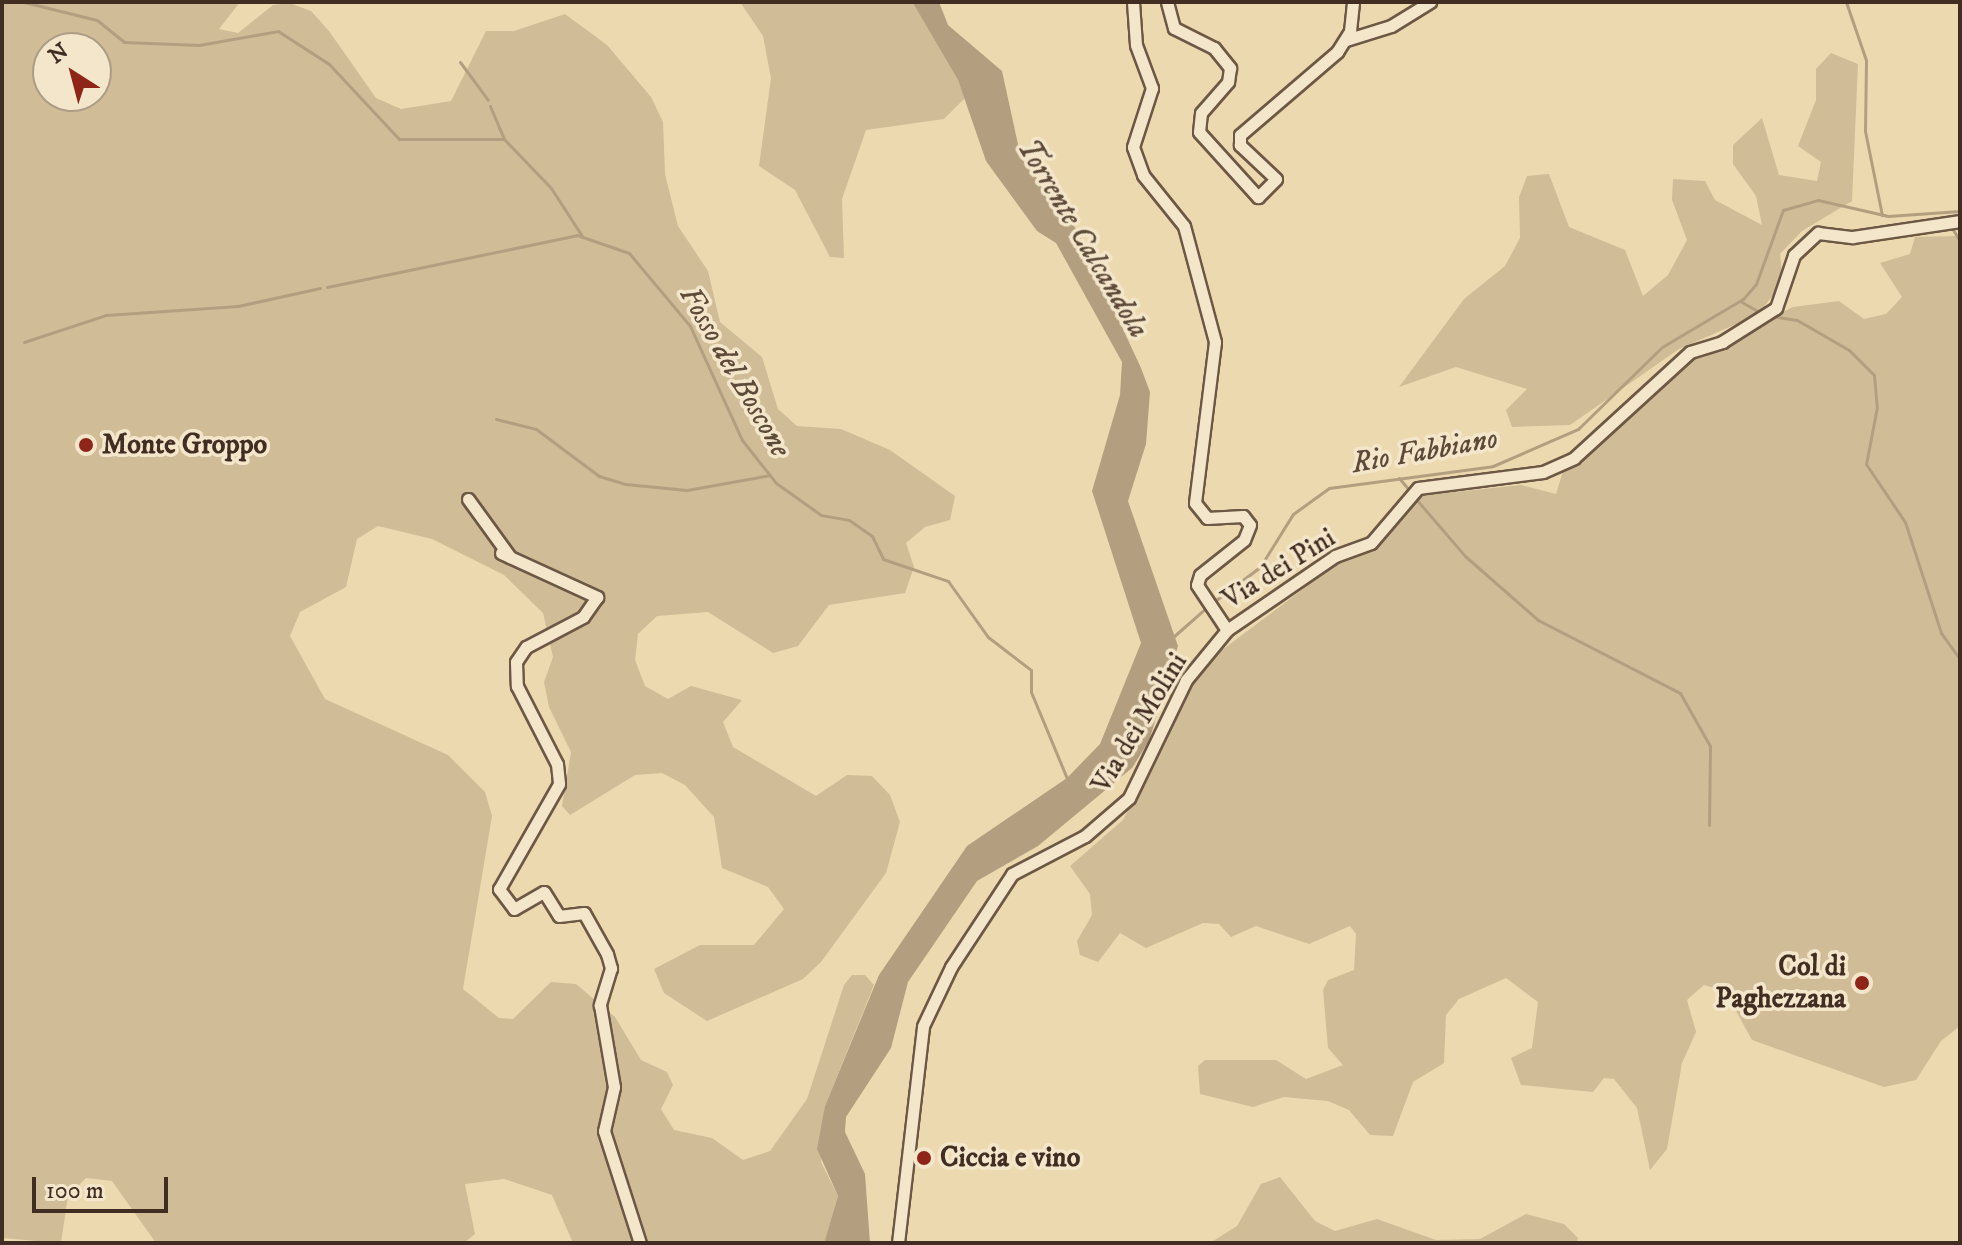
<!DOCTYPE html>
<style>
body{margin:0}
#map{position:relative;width:1962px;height:1245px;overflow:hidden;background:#edd9af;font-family:"IM FELL DW Pica",serif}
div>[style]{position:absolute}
.green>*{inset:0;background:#d0bc97}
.water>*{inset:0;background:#b39f7f}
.stream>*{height:3px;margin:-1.5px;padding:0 1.5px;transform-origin:1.5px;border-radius:1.5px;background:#b39f7f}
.roads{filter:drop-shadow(2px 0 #6d5845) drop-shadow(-2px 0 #6d5845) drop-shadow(0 2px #6d5845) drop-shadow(0 -2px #6d5845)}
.minor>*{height:11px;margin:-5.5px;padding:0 5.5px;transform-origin:5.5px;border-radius:5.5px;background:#f3e6cb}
.dots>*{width:22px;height:22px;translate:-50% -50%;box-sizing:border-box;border:4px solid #f3e6cb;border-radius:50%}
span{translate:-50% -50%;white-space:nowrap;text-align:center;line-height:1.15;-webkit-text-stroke:7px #f3e6cb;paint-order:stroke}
.poi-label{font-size:28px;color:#422d22;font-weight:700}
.left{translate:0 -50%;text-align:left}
.right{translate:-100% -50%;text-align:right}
.street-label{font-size:28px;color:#422d22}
.water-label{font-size:30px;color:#5e4a39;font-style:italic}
.frame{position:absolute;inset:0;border:4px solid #422d22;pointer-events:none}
.north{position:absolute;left:32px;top:32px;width:80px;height:80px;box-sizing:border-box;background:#f3e6cb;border:2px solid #ac9c87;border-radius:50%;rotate:324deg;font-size:22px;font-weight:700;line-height:32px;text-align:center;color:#422d22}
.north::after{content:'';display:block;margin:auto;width:28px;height:36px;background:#8f2418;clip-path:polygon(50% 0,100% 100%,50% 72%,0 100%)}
.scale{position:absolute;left:32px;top:1177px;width:136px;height:36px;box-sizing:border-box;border:4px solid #422d22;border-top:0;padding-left:10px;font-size:24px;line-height:28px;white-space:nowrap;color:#422d22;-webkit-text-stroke:6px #f3e6cb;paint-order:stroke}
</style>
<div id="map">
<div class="green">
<div style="clip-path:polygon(evenodd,2px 2px,240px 2px,219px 29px,238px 33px,273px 5px,289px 3px,311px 11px,329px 31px,376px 98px,401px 109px,451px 101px,486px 31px,514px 31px,565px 14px,607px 45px,651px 97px,663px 122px,665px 174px,678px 226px,708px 271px,720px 322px,762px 357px,778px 409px,797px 426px,841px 429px,890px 450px,955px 496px,950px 520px,925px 527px,906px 543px,914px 567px,905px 593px,829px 605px,798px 646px,773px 653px,708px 612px,657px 616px,638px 634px,635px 660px,645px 686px,668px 699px,691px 686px,742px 700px,723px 722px,733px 747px,816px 796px,847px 775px,872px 776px,890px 795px,900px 822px,886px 873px,821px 962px,803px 979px,707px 1021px,664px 993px,654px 969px,700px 945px,754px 945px,784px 909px,768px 887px,722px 868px,714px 817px,685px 785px,662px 773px,635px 775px,570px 815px,562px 806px,571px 752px,549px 707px,544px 682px,553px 657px,543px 613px,504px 575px,432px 539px,378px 526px,357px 539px,346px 587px,300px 612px,290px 636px,325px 699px,448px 755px,485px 792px,492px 816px,463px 989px,499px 1018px,513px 1019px,551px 982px,576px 984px,615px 1017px,641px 1060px,667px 1072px,673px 1085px,661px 1109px,674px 1130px,712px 1138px,743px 1160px,770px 1151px,807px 1099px,844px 985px,852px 975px,865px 975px,874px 985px,825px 1106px,821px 1162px,838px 1196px,824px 1243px,573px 1243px,552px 1195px,504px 1179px,465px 1184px,475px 1234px,464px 1243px,156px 1243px,112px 1181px,86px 1178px,68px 1196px,61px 1243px,2px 1238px,2px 2px,48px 48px,96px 48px,96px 96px,48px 96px,48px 48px)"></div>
<div style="clip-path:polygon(740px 2px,913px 2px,958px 80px,965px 98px,944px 119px,866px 130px,842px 199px,844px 258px,830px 257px,795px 190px,759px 166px,771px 78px,763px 36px)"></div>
<div style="clip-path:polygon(1831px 53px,1858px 64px,1852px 201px,1802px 231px,1780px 254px,1783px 283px,1757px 315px,1679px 349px,1570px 425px,1512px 427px,1506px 410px,1527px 389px,1456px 367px,1399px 387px,1464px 299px,1505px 266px,1520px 238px,1519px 197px,1527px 176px,1549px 174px,1569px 227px,1625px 250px,1643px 296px,1668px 275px,1687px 240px,1672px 200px,1673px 179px,1705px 181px,1715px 200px,1762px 225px,1756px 196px,1733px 164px,1733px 145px,1762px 118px,1779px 175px,1817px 181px,1821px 162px,1798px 146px,1816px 100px,1816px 69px)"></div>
<div style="clip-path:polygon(1960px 236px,1960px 1026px,1941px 1041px,1916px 1080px,1884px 1087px,1752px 1040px,1725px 991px,1704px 985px,1687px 1000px,1696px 1032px,1682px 1063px,1667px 1149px,1650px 1170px,1637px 1108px,1614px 1079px,1604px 1078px,1593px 1092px,1521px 1085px,1511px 1058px,1532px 1048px,1538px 1002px,1506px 978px,1459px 999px,1446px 1015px,1444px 1063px,1413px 1082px,1393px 1136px,1370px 1135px,1349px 1110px,1328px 1101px,1284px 1097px,1253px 1107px,1200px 1094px,1198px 1066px,1205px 1060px,1276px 1060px,1306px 1079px,1343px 1065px,1328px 1048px,1323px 990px,1328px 980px,1354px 970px,1356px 934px,1350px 926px,1309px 944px,1256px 926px,1231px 937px,1219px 924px,1203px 923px,1146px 948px,1120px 933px,1098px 962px,1080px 955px,1077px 941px,1092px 915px,1090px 894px,1070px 866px,1123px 820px,1193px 684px,1218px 653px,1339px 562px,1377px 547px,1417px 496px,1521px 485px,1556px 494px,1564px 468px,1692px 356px,1793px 307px,1839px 301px,1864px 319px,1886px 314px,1902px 297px,1880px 263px,1910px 254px,1915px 237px)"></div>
<div style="clip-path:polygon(1280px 1177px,1315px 1221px,1335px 1231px,1377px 1219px,1436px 1240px,1480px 1239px,1526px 1214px,1564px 1224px,1578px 1238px,1576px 1243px,1210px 1243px,1237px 1226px,1261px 1184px)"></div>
</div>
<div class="water">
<div style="clip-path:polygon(939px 2px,948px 25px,1002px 71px,1021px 158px,1077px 230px,1141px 368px,1150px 392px,1146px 444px,1128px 501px,1178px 646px,1149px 741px,1132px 768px,1038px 846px,977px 881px,908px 982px,891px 1048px,846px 1117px,845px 1132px,865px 1174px,870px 1243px,824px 1243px,838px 1196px,817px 1149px,825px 1106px,879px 975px,967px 846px,1067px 778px,1100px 744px,1141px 643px,1092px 491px,1120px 395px,1122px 362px,1056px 243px,1037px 231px,986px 161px,958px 80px,913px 3px)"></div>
</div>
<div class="stream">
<div style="left:24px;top:2px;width:75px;rotate:13.9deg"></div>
<div style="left:97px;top:20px;width:35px;rotate:39deg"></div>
<div style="left:124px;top:42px;width:75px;rotate:2.3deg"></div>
<div style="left:199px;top:45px;width:80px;rotate:-10deg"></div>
<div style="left:278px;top:31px;width:61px;rotate:32.9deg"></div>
<div style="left:329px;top:64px;width:103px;rotate:47deg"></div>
<div style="left:399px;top:139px;width:105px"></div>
<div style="left:504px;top:139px;width:68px;rotate:46.2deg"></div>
<div style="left:551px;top:188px;width:57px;rotate:57.1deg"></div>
<div style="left:1846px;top:2px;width:61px;rotate:71deg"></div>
<div style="left:1866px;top:60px;width:71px;rotate:90.8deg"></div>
<div style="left:1865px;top:131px;width:86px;rotate:78.6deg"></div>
<div style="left:460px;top:62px;width:47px;rotate:53.6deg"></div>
<div style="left:490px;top:106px;width:36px;rotate:67deg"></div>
<div style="left:1950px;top:225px;width:19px;rotate:58deg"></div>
<div style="left:327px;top:287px;width:255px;rotate:-11.7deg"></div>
<div style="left:577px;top:235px;width:55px;rotate:19.1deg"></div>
<div style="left:629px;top:253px;width:95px;rotate:50.1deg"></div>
<div style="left:690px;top:326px;width:125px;rotate:65.5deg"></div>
<div style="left:742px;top:440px;width:55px;rotate:51.7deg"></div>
<div style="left:776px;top:483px;width:55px;rotate:35.4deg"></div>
<div style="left:821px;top:515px;width:28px;rotate:10deg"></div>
<div style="left:849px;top:520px;width:28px;rotate:35deg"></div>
<div style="left:872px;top:536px;width:25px;rotate:64deg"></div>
<div style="left:883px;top:559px;width:69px;rotate:18.7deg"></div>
<div style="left:948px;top:581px;width:69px;rotate:54.5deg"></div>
<div style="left:988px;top:637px;width:54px;rotate:37.5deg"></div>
<div style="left:1031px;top:670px;width:22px;rotate:90deg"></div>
<div style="left:1031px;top:692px;width:96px;rotate:67.4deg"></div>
<div style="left:1740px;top:301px;width:24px;rotate:30deg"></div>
<div style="left:1771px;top:316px;width:26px;rotate:9deg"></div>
<div style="left:1797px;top:320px;width:60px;rotate:30deg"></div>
<div style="left:1849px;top:350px;width:35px;rotate:45deg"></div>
<div style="left:1874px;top:375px;width:32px;rotate:85deg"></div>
<div style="left:1877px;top:407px;width:58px;rotate:100.9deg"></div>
<div style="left:1866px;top:464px;width:70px;rotate:56.1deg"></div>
<div style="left:1905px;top:522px;width:117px;rotate:72deg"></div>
<div style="left:1941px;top:633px;width:32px;rotate:54deg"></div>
<div style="left:24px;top:342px;width:86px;rotate:-18.2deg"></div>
<div style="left:106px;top:315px;width:132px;rotate:-3.9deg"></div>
<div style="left:238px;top:306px;width:84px;rotate:-12.4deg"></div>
<div style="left:496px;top:419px;width:41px;rotate:14deg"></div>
<div style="left:536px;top:429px;width:79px;rotate:36.7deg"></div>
<div style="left:599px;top:476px;width:27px;rotate:17deg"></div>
<div style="left:625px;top:484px;width:62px;rotate:5.5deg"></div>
<div style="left:687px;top:490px;width:84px;rotate:-10.2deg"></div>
<div style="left:1399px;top:478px;width:16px;rotate:50deg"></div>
<div style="left:1416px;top:499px;width:75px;rotate:49.3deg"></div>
<div style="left:1465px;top:556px;width:97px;rotate:41.2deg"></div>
<div style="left:1538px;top:620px;width:160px;rotate:27.2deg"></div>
<div style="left:1680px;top:693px;width:61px;rotate:60.5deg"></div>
<div style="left:1710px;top:746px;width:79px;rotate:90.7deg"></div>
<div style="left:1212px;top:603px;width:60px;rotate:-36.9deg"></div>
<div style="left:1260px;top:567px;width:62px;rotate:-58.1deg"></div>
<div style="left:1293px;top:514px;width:44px;rotate:-35.8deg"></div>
<div style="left:1329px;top:488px;width:165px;rotate:-7.6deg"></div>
<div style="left:1493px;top:466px;width:93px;rotate:-23.5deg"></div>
<div style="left:1578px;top:429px;width:117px;rotate:-44.3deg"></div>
<div style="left:1662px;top:347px;width:94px;rotate:-30.7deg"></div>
<div style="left:1743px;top:299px;width:20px;rotate:-49deg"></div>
<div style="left:1756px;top:284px;width:79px;rotate:-70deg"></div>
<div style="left:1783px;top:210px;width:36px;rotate:-16deg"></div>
<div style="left:1818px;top:200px;width:72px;rotate:12.9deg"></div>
<div style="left:1888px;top:216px;width:72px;rotate:-4deg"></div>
<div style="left:1173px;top:637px;width:44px;rotate:-41.3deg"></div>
</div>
<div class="roads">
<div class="minor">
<div style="left:1133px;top:2px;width:43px;rotate:86deg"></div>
<div style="left:1136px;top:45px;width:46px;rotate:69.6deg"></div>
<div style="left:1152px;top:88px;width:62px;rotate:107.9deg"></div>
<div style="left:1133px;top:147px;width:30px;rotate:70deg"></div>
<div style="left:1143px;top:175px;width:65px;rotate:51.2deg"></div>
<div style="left:1184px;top:226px;width:120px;rotate:75deg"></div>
<div style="left:1215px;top:342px;width:162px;rotate:97.1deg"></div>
<div style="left:1195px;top:503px;width:19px;rotate:51deg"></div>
<div style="left:1207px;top:518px;width:36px;rotate:-3deg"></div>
<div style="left:1243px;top:516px;width:11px;rotate:52deg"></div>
<div style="left:1250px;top:525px;width:16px;rotate:112deg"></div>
<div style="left:1244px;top:540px;width:56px;rotate:141.5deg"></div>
<div style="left:1200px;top:575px;width:10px;rotate:107deg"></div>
<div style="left:1197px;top:585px;width:54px;rotate:56.3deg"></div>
<div style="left:1167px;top:2px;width:27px;rotate:75deg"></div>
<div style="left:1174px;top:28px;width:45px;rotate:26.6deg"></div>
<div style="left:1214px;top:48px;width:26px;rotate:51deg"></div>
<div style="left:1230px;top:68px;width:14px;rotate:98deg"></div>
<div style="left:1228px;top:82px;width:41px;rotate:131.1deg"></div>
<div style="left:1201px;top:113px;width:19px;rotate:96deg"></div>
<div style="left:1199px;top:132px;width:88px;rotate:47.8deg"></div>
<div style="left:1258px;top:197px;width:25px;rotate:-45deg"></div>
<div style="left:1276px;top:179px;width:50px;rotate:-136.6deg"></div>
<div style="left:1240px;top:145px;width:10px;rotate:-90deg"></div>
<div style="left:1240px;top:135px;width:128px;rotate:-40.6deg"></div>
<div style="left:1337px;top:52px;width:25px;rotate:-58deg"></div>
<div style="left:1350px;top:31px;width:29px;rotate:-84deg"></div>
<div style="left:1346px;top:40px;width:47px;rotate:-17.3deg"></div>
<div style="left:1391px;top:26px;width:46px;rotate:-31.6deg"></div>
<div style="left:468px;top:499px;width:72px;rotate:54.1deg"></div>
<div style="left:501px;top:553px;width:106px;rotate:24.6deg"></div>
<div style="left:597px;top:597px;width:24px;rotate:125deg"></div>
<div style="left:583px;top:617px;width:64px;rotate:152.2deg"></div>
<div style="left:526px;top:647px;width:18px;rotate:124deg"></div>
<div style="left:516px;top:662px;width:24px;rotate:88deg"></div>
<div style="left:517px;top:686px;width:88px;rotate:62.9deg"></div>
<div style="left:557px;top:764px;width:20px;rotate:84deg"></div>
<div style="left:559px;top:784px;width:121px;rotate:119.7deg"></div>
<div style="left:499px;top:889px;width:25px;rotate:53deg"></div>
<div style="left:514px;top:909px;width:34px;rotate:-30deg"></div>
<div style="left:544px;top:892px;width:28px;rotate:58deg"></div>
<div style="left:559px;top:916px;width:25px;rotate:-7deg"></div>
<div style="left:584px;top:913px;width:47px;rotate:60.7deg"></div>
<div style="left:607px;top:954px;width:15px;rotate:74deg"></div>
<div style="left:611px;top:968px;width:39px;rotate:107deg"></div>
<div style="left:600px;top:1005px;width:83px;rotate:80.3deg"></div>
<div style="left:614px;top:1087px;width:45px;rotate:102.8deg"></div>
<div style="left:604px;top:1131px;width:118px;rotate:72.2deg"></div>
<div style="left:1227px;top:630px;width:131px;rotate:-34.4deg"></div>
<div style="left:1335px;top:556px;width:38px;rotate:-20deg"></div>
<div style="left:1371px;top:543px;width:72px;rotate:-49.5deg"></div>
<div style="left:1418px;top:488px;width:126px;rotate:-7.3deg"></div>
<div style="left:1543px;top:472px;width:34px;rotate:-24deg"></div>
<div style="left:1574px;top:458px;width:157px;rotate:-42.4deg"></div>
<div style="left:1690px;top:352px;width:34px;rotate:-17deg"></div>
<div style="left:1722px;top:342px;width:64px;rotate:-32.2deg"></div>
<div style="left:1776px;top:308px;width:56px;rotate:-71.2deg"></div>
<div style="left:1794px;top:255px;width:33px;rotate:-43deg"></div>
<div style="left:1818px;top:233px;width:35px;rotate:7deg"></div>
<div style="left:1853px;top:237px;width:108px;rotate:-8.5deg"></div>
<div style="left:898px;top:1243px;width:218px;rotate:-83.4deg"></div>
<div style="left:923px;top:1026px;width:65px;rotate:-64.6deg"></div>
<div style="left:951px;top:967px;width:111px;rotate:-56.7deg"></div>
<div style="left:1012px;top:874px;width:82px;rotate:-27.5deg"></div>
<div style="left:1085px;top:836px;width:58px;rotate:-40.8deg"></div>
<div style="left:1129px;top:798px;width:131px;rotate:-64.2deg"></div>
<div style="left:1186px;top:680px;width:65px;rotate:-50.6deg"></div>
</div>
</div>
<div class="dots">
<div style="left:86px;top:445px;background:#8f2418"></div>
<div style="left:1862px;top:983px;background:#8f2418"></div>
<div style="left:924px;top:1158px;background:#8f2418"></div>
</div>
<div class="poi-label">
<span class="left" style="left:102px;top:445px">Monte Groppo</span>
<span class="right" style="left:1846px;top:983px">Col di<br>Paghezzana</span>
<span class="left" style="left:940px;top:1158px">Ciccia e vino</span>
</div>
<div class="street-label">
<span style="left:1279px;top:569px;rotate:-32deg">Via dei Pini</span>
<span style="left:1140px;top:723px;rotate:-59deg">Via dei Molini</span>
</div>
<div class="water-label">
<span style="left:1082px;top:239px;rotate:59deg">Torrente Calcandola</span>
<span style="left:734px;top:372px;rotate:60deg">Fosso del Boscone</span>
<span style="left:1425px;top:452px;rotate:-10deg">Rio Fabbiano</span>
</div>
<div class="frame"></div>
<div class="north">N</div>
<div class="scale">100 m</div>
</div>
